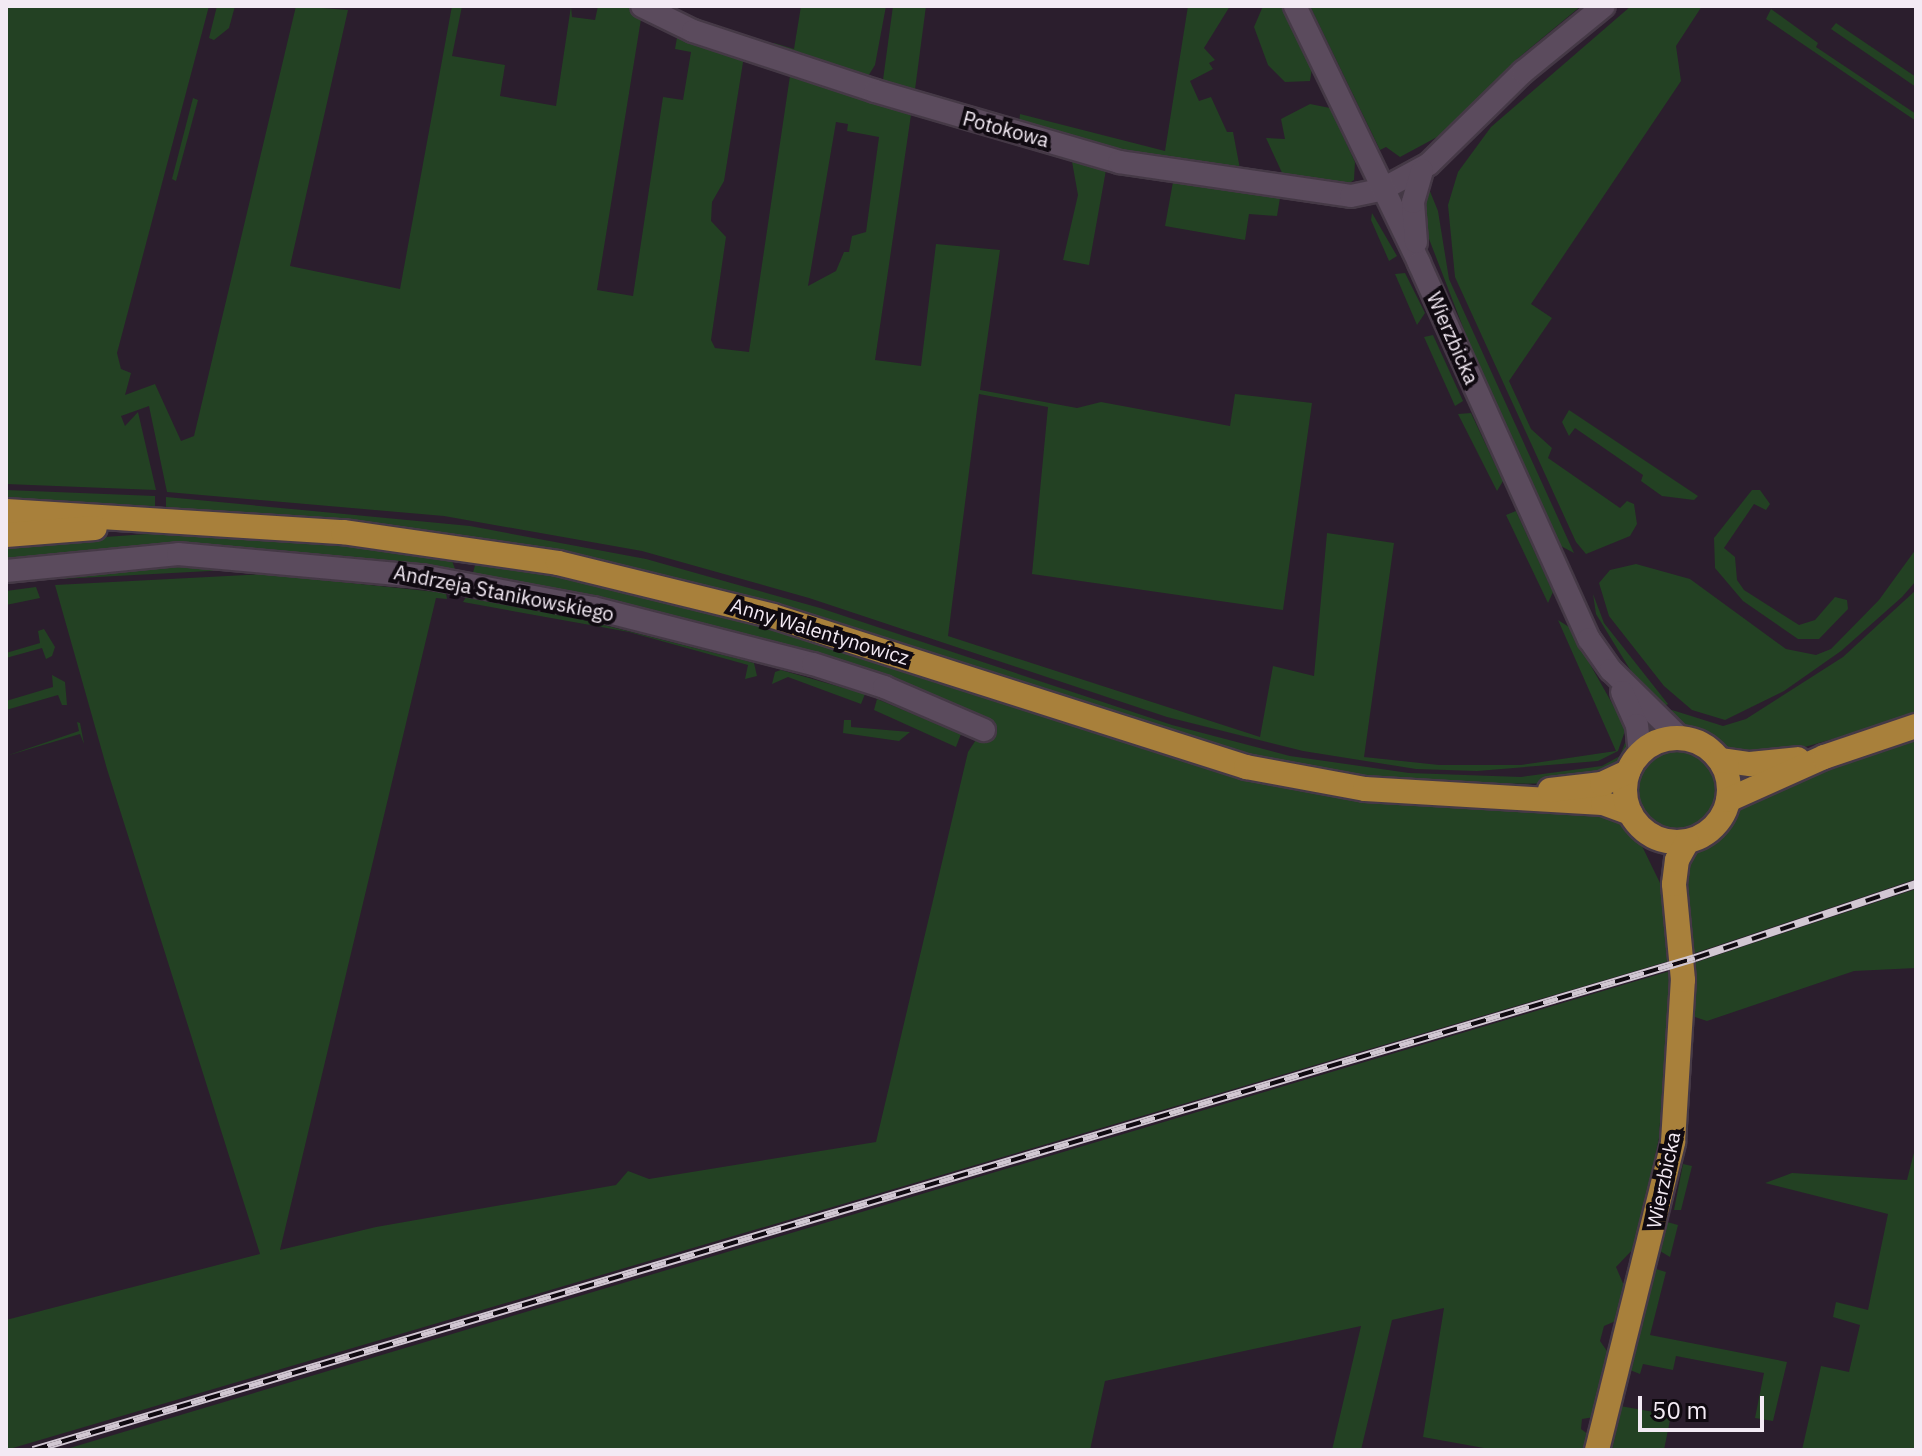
<!DOCTYPE html>
<style>
body{margin:0}
#map{position:relative;width:1922px;height:1456px;overflow:hidden;background:#2b1e2d;font-family:"IBM Plex Sans",sans-serif}
div>[style]{position:absolute}
.green>*{inset:0;background:#234123}
.round{border-radius:50%}
.roads{filter:drop-shadow(2px 0 #453946) drop-shadow(-2px 0 #453946) drop-shadow(0 2px #453946) drop-shadow(0 -2px #453946)}
.minor>*{height:22px;margin:-11px;padding:0 11px;transform-origin:11px;border-radius:11px;background:#5b4b5d}
.major>*{height:24px;margin:-12px;padding:0 12px;transform-origin:12px;border-radius:12px;background:#a8803b}
.major>.ring{margin:-12px;padding:0;box-sizing:content-box;background:none;border:24px solid #a8803b;border-radius:50%}
.rail>*{height:8px;margin-top:-4px;transform-origin:0;background:repeating-linear-gradient(90deg,#100a11 0 15px,#d1c7d2 0 30px);box-sizing:border-box;border-block:2px solid #d1c7d2}
span{translate:-50% -50%;white-space:nowrap;text-align:center;line-height:1.15;-webkit-text-stroke:8px #100a11;paint-order:stroke}
.street-label{font-size:20px;color:#f3eaf4}
.frame{position:absolute;inset:0;border:8px solid #f3eaf4;pointer-events:none}
.scale{position:absolute;left:1638px;top:1396px;width:126px;height:36px;box-sizing:border-box;border:4px solid #f3eaf4;border-top:0;padding-left:10px;font-size:24px;line-height:28px;white-space:nowrap;color:#f3eaf4;-webkit-text-stroke:6px #100a11;paint-order:stroke}
</style>
<div id="map">
<div class="green">
<div style="clip-path:polygon(evenodd,6px 6px,209px 6px,117px 353px,121px 369px,131px 373px,125px 395px,155px 384px,181px 441px,194px 436px,296px 6px,348px 10px,290px 266px,400px 289px,452px 6px,462px 6px,452px 56px,505px 65px,500px 96px,556px 106px,571px 6px,572px 17px,595px 20px,598px 6px,628px 6px,642px 13px,597px 290px,633px 296px,663px 97px,683px 100px,691px 52px,675px 49px,678px 32px,744px 56px,724px 181px,712px 202px,711px 221px,726px 237px,711px 340px,715px 348px,749px 352px,791px 69px,912px 108px,875px 360px,921px 366px,936px 244px,1000px 250px,980px 390px,1077px 408px,1101px 402px,1230px 426px,1235px 394px,1312px 403px,1283px 610px,1032px 574px,1048px 407px,979px 394px,948px 636px,1260px 737px,1273px 666px,1314px 676px,1327px 533px,1394px 543px,1364px 757px,1439px 765px,1521px 765px,1616px 751px,1558px 620px,1569px 627px,1626px 728px,1618px 751px,1598px 761px,1477px 771px,1416px 769px,1303px 751px,1167px 717px,809px 598px,642px 551px,444px 516px,167px 492px,149px 406px,121px 416px,125px 426px,138px 412px,156px 490px,6px 484px,6px 6px,836px 122px,848px 124px,847px 131px,879px 137px,866px 232px,852px 236px,849px 252px,844px 252px,836px 271px,808px 286px,836px 122px)"></div>
<div style="clip-path:polygon(217px 6px,235px 6px,229px 28px,214px 40px,209px 38px)"></div>
<div style="clip-path:polygon(801px 6px,886px 6px,875px 65px,867px 78px,773px 53px,774px 43px,794px 49px)"></div>
<div style="clip-path:polygon(893px 6px,926px 6px,914px 97px,886px 88px,883px 80px)"></div>
<div style="clip-path:polygon(1188px 6px,1230px 6px,1204px 48px,1215px 60px,1209px 63px,1213px 69px,1190px 81px,1199px 101px,1211px 97px,1227px 132px,1233px 132px,1240px 169px,1131px 154px,1019px 124px,1020px 114px,1165px 151px)"></div>
<div style="clip-path:polygon(1263px 6px,1282px 6px,1312px 68px,1310px 81px,1285px 82px,1268px 65px,1254px 27px)"></div>
<div style="clip-path:polygon(1310px 6px,1581px 6px,1516px 60px,1439px 136px,1400px 157px,1386px 147px,1380px 150px)"></div>
<div style="clip-path:polygon(1631px 6px,1702px 6px,1676px 46px,1681px 81px,1531px 304px,1552px 318px,1509px 381px,1531px 429px,1552px 448px,1548px 458px,1620px 508px,1627px 501px,1634px 504px,1637px 524px,1630px 536px,1586px 554px,1576px 542px,1455px 277px,1448px 205px,1458px 172px,1491px 127px)"></div>
<div style="clip-path:polygon(1771px 9px,1818px 43px,1816px 47px,1916px 114px,1916px 121px,1766px 19px)"></div>
<div style="clip-path:polygon(1836px 23px,1916px 77px,1916px 87px,1831px 29px)"></div>
<div style="clip-path:polygon(193px 98px,198px 100px,176px 181px,172px 179px)"></div>
<div style="clip-path:polygon(1310px 104px,1330px 108px,1355px 162px,1354px 180px,1345px 186px,1284px 177px,1266px 138px,1285px 139px,1281px 119px)"></div>
<div style="clip-path:polygon(1071px 156px,1106px 170px,1089px 265px,1063px 260px,1078px 195px)"></div>
<div style="clip-path:polygon(1173px 182px,1280px 198px,1277px 216px,1249px 214px,1245px 240px,1165px 226px)"></div>
<div style="clip-path:polygon(1427px 184px,1438px 211px,1449px 279px,1574px 553px,1557px 544px,1504px 434px,1421px 218px)"></div>
<div style="clip-path:polygon(1372px 213px,1397px 256px,1389px 261px,1371px 220px)"></div>
<div style="clip-path:polygon(1405px 273px,1425px 313px,1417px 325px,1395px 274px)"></div>
<div style="clip-path:polygon(1433px 335px,1463px 401px,1455px 406px,1424px 337px)"></div>
<div style="clip-path:polygon(1569px 410px,1698px 496px,1694px 500px,1662px 496px,1641px 481px,1643px 475px,1575px 428px,1569px 436px,1562px 422px)"></div>
<div style="clip-path:polygon(1471px 413px,1503px 481px,1497px 491px,1458px 414px)"></div>
<div style="clip-path:polygon(6px 490px,155px 496px,155px 508px,6px 501px)"></div>
<div style="clip-path:polygon(1752px 490px,1760px 490px,1770px 504px,1766px 510px,1754px 504px,1724px 548px,1735px 557px,1737px 580px,1744px 590px,1799px 625px,1815px 620px,1835px 597px,1847px 600px,1848px 609px,1819px 639px,1798px 639px,1743px 601px,1715px 568px,1714px 538px)"></div>
<div style="clip-path:polygon(166px 497px,470px 526px,646px 559px,820px 608px,1172px 725px,1290px 756px,1409px 773px,1521px 777px,1602px 766px,1620px 756px,1628px 735px,1628px 747px,1615px 768px,1563px 783px,1444px 785px,1360px 777px,1251px 758px,809px 614px,636px 568px,372px 523px,166px 510px)"></div>
<div style="clip-path:polygon(1516px 511px,1553px 592px,1548px 603px,1506px 515px)"></div>
<div style="clip-path:polygon(161px 533px,362px 544px,451px 558px,455px 569px,453px 573px,410px 565px,6px 561px,6px 544px)"></div>
<div style="clip-path:polygon(1916px 549px,1916px 581px,1902px 597px,1841px 651px,1784px 691px,1725px 720px,1692px 710px,1664px 686px,1609px 616px,1599px 583px,1610px 570px,1636px 564px,1690px 579px,1786px 649px,1816px 655px,1831px 649px,1879px 600px)"></div>
<div style="clip-path:polygon(476px 562px,576px 577px,756px 621px,1262px 782px,1412px 805px,1595px 809px,1596px 816px,1616px 819px,1642px 846px,1660px 883px,1669px 961px,6px 1450px,6px 1320px,260px 1254px,107px 769px,55px 585px,265px 574px,446px 593px,447px 599px,436px 598px,280px 1250px,376px 1227px,616px 1185px,628px 1171px,649px 1179px,876px 1142px,968px 752px,987px 723px,472px 576px)"></div>
<div style="clip-path:polygon(182px 564px,247px 569px,60px 579px,69px 573px)"></div>
<div style="clip-path:polygon(36px 587px,40px 598px,6px 605px,6px 591px)"></div>
<div style="clip-path:polygon(1916px 590px,1916px 715px,1770px 757px,1724px 751px,1662px 715px,1672px 710px,1723px 726px,1746px 719px,1843px 657px)"></div>
<div style="clip-path:polygon(1593px 594px,1604px 623px,1668px 704px,1658px 710px,1642px 689px,1596px 614px)"></div>
<div style="clip-path:polygon(466px 597px,560px 614px,743px 660px,754px 663px,757px 676px,745px 679px,748px 665px,629px 632px,463px 602px)"></div>
<div style="clip-path:polygon(44px 629px,55px 647px,52px 656px,46px 659px,42px 648px,6px 658px,6px 653px,40px 643px,38px 631px)"></div>
<div style="clip-path:polygon(781px 670px,865px 694px,861px 704px,788px 677px,772px 684px,775px 672px)"></div>
<div style="clip-path:polygon(52px 675px,65px 682px,67px 705px,62px 705px,58px 695px,6px 710px,6px 701px,53px 687px)"></div>
<div style="clip-path:polygon(877px 699px,961px 734px,956px 747px,874px 710px)"></div>
<div style="clip-path:polygon(844px 720px,851px 720px,851px 727px,910px 732px,899px 741px,843px 733px)"></div>
<div style="clip-path:polygon(77px 722px,80px 723px,84px 744px,80px 734px,6px 756px,79px 731px)"></div>
<div style="clip-path:polygon(1916px 739px,1916px 879px,1692px 954px,1684px 863px,1726px 829px,1739px 803px)"></div>
<div class="round" style="left:1637px;top:748px;width:82px;height:82px"></div>
<div style="clip-path:polygon(1916px 889px,1916px 968px,1854px 971px,1707px 1021px,1695px 1017px,1694px 963px)"></div>
<div style="clip-path:polygon(1670px 971px,1659px 1138px,1636px 1246px,1616px 1267px,1625px 1288px,1618px 1320px,1604px 1326px,1600px 1341px,1609px 1354px,1594px 1417px,1582px 1419px,1581px 1429px,1589px 1435px,1586px 1450px,1495px 1450px,1423px 1437px,1444px 1308px,1392px 1320px,1361px 1450px,1332px 1450px,1361px 1326px,1105px 1381px,1090px 1450px,63px 1450px)"></div>
<div style="clip-path:polygon(1916px 1145px,1916px 1450px,1802px 1450px,1821px 1366px,1849px 1372px,1860px 1325px,1833px 1317px,1836px 1302px,1868px 1310px,1888px 1214px,1765px 1183px,1792px 1173px,1907px 1180px)"></div>
<div style="clip-path:polygon(1683px 1164px,1692px 1166px,1681px 1210px,1674px 1210px)"></div>
<div style="clip-path:polygon(1667px 1222px,1678px 1225px,1670px 1257px,1660px 1251px)"></div>
<div style="clip-path:polygon(1656px 1269px,1666px 1272px,1650px 1335px,1787px 1362px,1773px 1421px,1755px 1418px,1764px 1373px,1676px 1356px,1673px 1370px,1643px 1364px,1640px 1374px,1630px 1370px)"></div>
<div style="clip-path:polygon(1620px 1406px,1671px 1415px,1664px 1450px,1609px 1450px)"></div>
</div>
<div class="roads">
<div class="minor">
<div style="left:642px;top:6px;width:57px;rotate:26.1deg"></div>
<div style="left:693px;top:31px;width:192px;rotate:18.2deg"></div>
<div style="left:875px;top:91px;width:254px;rotate:16.2deg"></div>
<div style="left:1119px;top:162px;width:234px;rotate:8.3deg"></div>
<div style="left:1351px;top:196px;width:33px;rotate:-12deg"></div>
<div style="left:1383px;top:189px;width:52px;rotate:-28.5deg"></div>
<div style="left:1429px;top:164px;width:132px;rotate:-44.4deg"></div>
<div style="left:1523px;top:72px;width:104px;rotate:-39.2deg"></div>
<div style="left:1295px;top:6px;width:285px;rotate:64.2deg"></div>
<div style="left:1419px;top:263px;width:413px;rotate:65.7deg"></div>
<div style="left:1589px;top:639px;width:38px;rotate:55deg"></div>
<div style="left:1611px;top:670px;width:97px;rotate:44.6deg"></div>
<div style="left:1416px;top:242px;width:40px;rotate:-94.3deg"></div>
<div style="left:1413px;top:202px;width:33px;rotate:-74deg"></div>
<div style="left:6px;top:571px;width:173px;rotate:-5.6deg"></div>
<div style="left:178px;top:554px;width:245px;rotate:5.2deg"></div>
<div style="left:422px;top:576px;width:174px;rotate:10.6deg"></div>
<div style="left:593px;top:608px;width:227px;rotate:14.3deg"></div>
<div style="left:813px;top:664px;width:75px;rotate:17.9deg"></div>
<div style="left:884px;top:687px;width:109px;rotate:23.3deg"></div>
<div style="left:1622px;top:692px;width:36px;rotate:66deg"></div>
<div style="left:1637px;top:725px;width:29px;rotate:84deg"></div>
</div>
<div class="major">
<div style="left:6px;top:511px;width:338px;rotate:3.6deg"></div>
<div style="left:343px;top:532px;width:217px;rotate:8.2deg"></div>
<div style="left:558px;top:563px;width:221px;rotate:13.8deg"></div>
<div style="left:773px;top:616px;width:497px;rotate:17.7deg"></div>
<div style="left:1246px;top:767px;width:121px;rotate:10.5deg"></div>
<div style="left:1365px;top:789px;width:238px;rotate:3.4deg"></div>
<div style="left:1603px;top:803px;width:29px;rotate:20deg"></div>
<div style="left:6px;top:535px;width:89px;rotate:-4.5deg"></div>
<div class="ring" style="left:1625px;top:738px;width:80px;height:80px"></div>
<div style="left:1720px;top:760px;width:30px;rotate:8deg"></div>
<div style="left:1750px;top:764px;width:48px;rotate:-5.9deg"></div>
<div style="left:1550px;top:790px;width:52px;rotate:-6.6deg"></div>
<div style="left:1602px;top:784px;width:29px;rotate:-25deg"></div>
<div style="left:1728px;top:800px;width:105px;rotate:-24.1deg"></div>
<div style="left:1824px;top:757px;width:97px;rotate:-18.6deg"></div>
<div style="left:1597px;top:1450px;width:317px;rotate:-76.1deg"></div>
<div style="left:1673px;top:1142px;width:162px;rotate:-86.5deg"></div>
<div style="left:1683px;top:980px;width:96px;rotate:-95.4deg"></div>
<div style="left:1674px;top:884px;width:24px;rotate:-83deg"></div>
<div style="left:1677px;top:860px;width:21px;rotate:-61deg"></div>
</div>
</div>
<div class="rail">
<div style="left:33px;top:1450px;width:1733px;rotate:-16.49deg"></div>
<div style="left:1695px;top:958px;width:233px;rotate:-18.5deg"></div>
</div>
<div class="street-label">
<span style="left:1006px;top:129px;rotate:15deg">Potokowa</span>
<span style="left:1453px;top:338px;rotate:66deg">Wierzbicka</span>
<span style="left:504px;top:593px;rotate:11deg">Andrzeja Stanikowskiego</span>
<span style="left:820px;top:631px;rotate:17deg">Anny Walentynowicz</span>
<span style="left:1663px;top:1180px;rotate:-78deg">Wierzbicka</span>
</div>
<div class="frame"></div>
<div class="scale">50 m</div>
</div>
